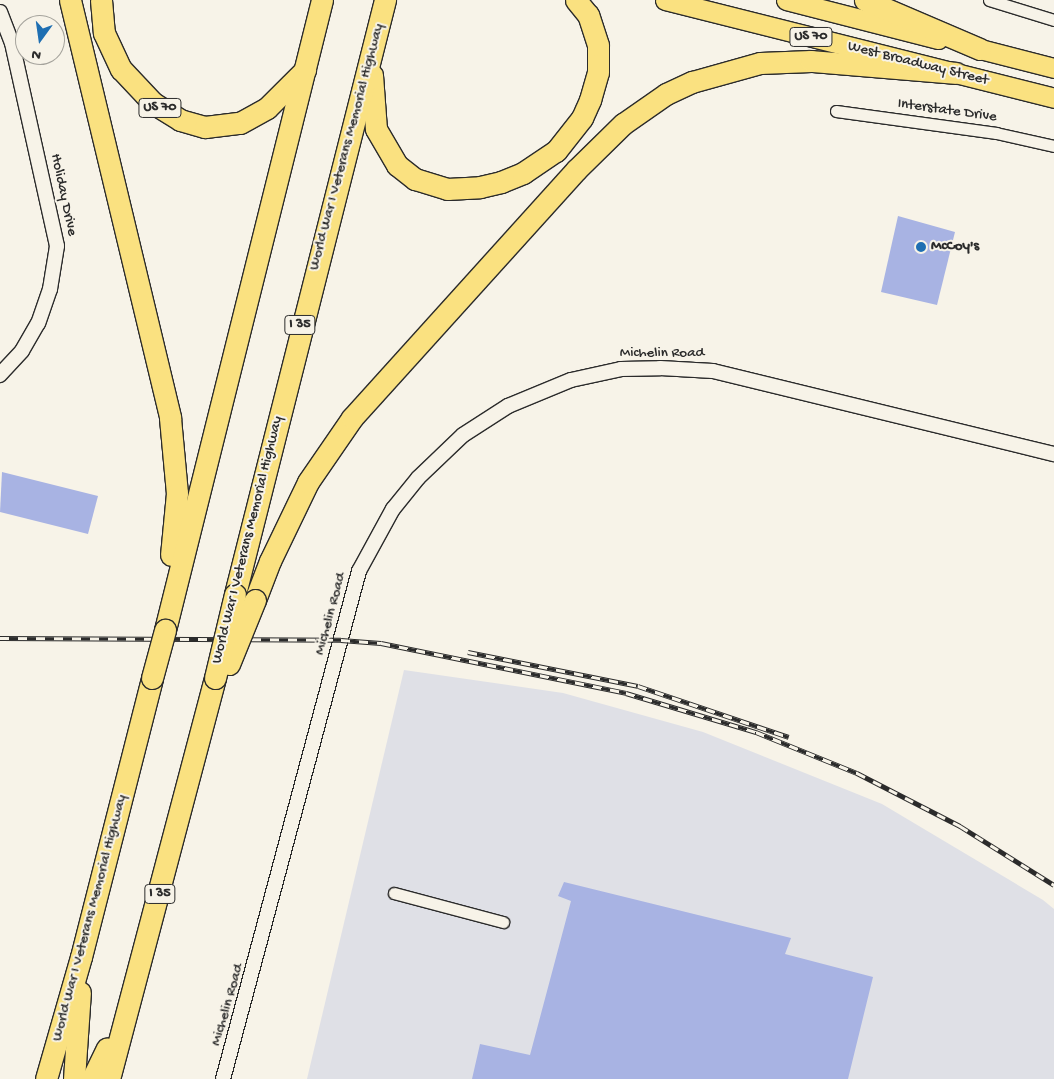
<!DOCTYPE html>
<style>
body{margin:0}
#map{position:relative;width:1054px;height:1079px;overflow:hidden;background:#f7f3e8;font-family:"Gochi Hand",sans-serif}
div>[style]{position:absolute}
.built>*{inset:0;background:#dfe0e6}
.building>*{inset:0;background:#a8b3e3}
.roads{filter:drop-shadow(1px 0 #2b2b2b) drop-shadow(-1px 0 #2b2b2b) drop-shadow(0 1px #2b2b2b) drop-shadow(0 -1px #2b2b2b)}
.minor>*{height:11px;margin:-5.5px;padding:0 5.5px;transform-origin:5.5px;border-radius:5.5px;background:#f7f3e8}
.tertiary>*{height:14px;margin:-7px;padding:0 7px;transform-origin:7px;border-radius:7px;background:#f7f3e8}
.primary>*{height:19px;margin:-9.5px;padding:0 9.5px;transform-origin:9.5px;border-radius:9.5px;background:#fae180}
.trunk>*{height:19px;margin:-9.5px;padding:0 9.5px;transform-origin:9.5px;border-radius:9.5px;background:#fae180}
.motorway>*{height:21px;margin:-10.5px;padding:0 10.5px;transform-origin:10.5px;border-radius:10.5px;background:#fae180}
.rail>*{height:5px;margin-top:-2.5px;transform-origin:0;background:repeating-linear-gradient(90deg,#f7f3e8 0 9px,#2b2b2b 0 18px);box-sizing:border-box;border-block:1px solid #2b2b2b}
.bridges{filter:drop-shadow(1px 0 #2b2b2b) drop-shadow(-1px 0 #2b2b2b) drop-shadow(0 1px #2b2b2b) drop-shadow(0 -1px #2b2b2b)}
.motorway-bridge>*{height:21px;margin:-10.5px;padding:0 10.5px;transform-origin:10.5px;border-radius:10.5px;background:#fae180}
.dots>*{width:14px;height:14px;translate:-50% -50%;box-sizing:border-box;border:2px solid #f7f3e8;border-radius:50%}
span{translate:-50% -50%;white-space:nowrap;text-align:center;line-height:1.15;-webkit-text-stroke:4px #f7f3e8;paint-order:stroke}
.shield-label span{padding:1px 4px;background:#f7f3e8;border:1px solid;border-radius:4px;-webkit-text-stroke-width:0}
.shield-label{font-size:14px;color:#2b2b2b;font-weight:700}
.street-label{font-size:15px;color:#2b2b2b}
.poi-label{font-size:15px;color:#2b2b2b;font-weight:700}
.left{translate:0 -50%;text-align:left}
.north{position:absolute;left:15px;top:15px;width:50px;height:50px;box-sizing:border-box;background:#f7f3e8;border:1px solid #a5a39c;border-radius:50%;rotate:194deg;font-size:14px;font-weight:700;line-height:20px;text-align:center;color:#2b2b2b}
.north::after{content:'';display:block;margin:auto;width:18px;height:22px;background:#1f6fb2;clip-path:polygon(50% 0,100% 100%,50% 72%,0 100%)}
</style>
<div id="map">
<div class="built">
<div style="clip-path:polygon(404px 670px,563px 693px,703px 732px,882px 804px,1043px 900px,1054px 909px,1054px 1079px,307px 1079px)"></div>
</div>
<div class="building">
<div style="clip-path:polygon(898px 216px,955px 232px,937px 305px,881px 292px)"></div>
<div style="clip-path:polygon(2px 472px,98px 496px,88px 534px,0 512px)"></div>
<div style="clip-path:polygon(564px 882px,791px 938px,785px 954px,873px 977px,848px 1079px,472px 1079px,480px 1044px,530px 1055px,571px 901px,558px 896px)"></div>
</div>
<div class="roads">
<div class="minor">
<div style="left:989px;top:0;width:68px;rotate:17.1deg"></div>
<div style="left:836px;top:111px;width:162px;rotate:7.8deg"></div>
<div style="left:996px;top:133px;width:59px;rotate:12.6deg"></div>
<div style="left:394px;top:893px;width:113px;rotate:14.9deg"></div>
</div>
<div class="tertiary">
<div style="left:0;top:12px;width:33px;rotate:69deg"></div>
<div style="left:12px;top:43px;width:208px;rotate:77.5deg"></div>
<div style="left:57px;top:246px;width:44px;rotate:99.2deg"></div>
<div style="left:50px;top:289px;width:36px;rotate:109deg"></div>
<div style="left:38px;top:323px;width:32px;rotate:120deg"></div>
<div style="left:22px;top:351px;width:33px;rotate:133deg"></div>
<div style="left:223px;top:1079px;width:526px;rotate:-75.01deg"></div>
<div style="left:359px;top:571px;width:71px;rotate:-61.3deg"></div>
<div style="left:393px;top:509px;width:40px;rotate:-51deg"></div>
<div style="left:418px;top:478px;width:62px;rotate:-43.7deg"></div>
<div style="left:463px;top:435px;width:54px;rotate:-32.8deg"></div>
<div style="left:508px;top:406px;width:68px;rotate:-22.4deg"></div>
<div style="left:571px;top:380px;width:51px;rotate:-12.4deg"></div>
<div style="left:621px;top:369px;width:39px;rotate:-1deg"></div>
<div style="left:660px;top:368px;width:53px;rotate:3.2deg"></div>
<div style="left:713px;top:371px;width:351px;rotate:13.7deg"></div>
</div>
<div class="primary">
<div style="left:786px;top:0;width:157px;rotate:14.4deg"></div>
</div>
<div class="trunk">
<div style="left:665px;top:0;width:401px;rotate:14.1deg"></div>
<div style="left:980px;top:49px;width:76px;rotate:14.4deg"></div>
</div>
<div class="motorway">
<div style="left:70px;top:0;width:430px;rotate:76.5deg"></div>
<div style="left:170px;top:418px;width:75px;rotate:84.7deg"></div>
<div style="left:177px;top:493px;width:62px;rotate:95.5deg"></div>
<div style="left:101px;top:0;width:33px;rotate:85deg"></div>
<div style="left:104px;top:33px;width:40px;rotate:65deg"></div>
<div style="left:121px;top:69px;width:47px;rotate:46.7deg"></div>
<div style="left:153px;top:103px;width:32px;rotate:32deg"></div>
<div style="left:180px;top:120px;width:26px;rotate:16deg"></div>
<div style="left:205px;top:127px;width:35px;rotate:-7deg"></div>
<div style="left:240px;top:123px;width:31px;rotate:-29deg"></div>
<div style="left:267px;top:108px;width:54px;rotate:-45deg"></div>
<div style="left:865px;top:0;width:125px;rotate:23.1deg"></div>
<div style="left:372px;top:75px;width:54px;rotate:85.8deg"></div>
<div style="left:376px;top:129px;width:42px;rotate:59.7deg"></div>
<div style="left:397px;top:165px;width:23px;rotate:38deg"></div>
<div style="left:415px;top:179px;width:34px;rotate:17deg"></div>
<div style="left:447px;top:189px;width:33px;rotate:-3deg"></div>
<div style="left:480px;top:187px;width:22px;rotate:-13deg"></div>
<div style="left:501px;top:182px;width:24px;rotate:-22deg"></div>
<div style="left:523px;top:173px;width:40px;rotate:-34deg"></div>
<div style="left:556px;top:151px;width:42px;rotate:-51.8deg"></div>
<div style="left:582px;top:118px;width:20px;rotate:-66deg"></div>
<div style="left:590px;top:100px;width:29px;rotate:-74deg"></div>
<div style="left:598px;top:72px;width:27px;rotate:-90deg"></div>
<div style="left:598px;top:45px;width:32px;rotate:-108deg"></div>
<div style="left:588px;top:15px;width:19px;rotate:-129deg"></div>
<div style="left:235px;top:594px;width:613px;rotate:-75.83deg"></div>
<div style="left:255px;top:600px;width:42px;rotate:-69deg"></div>
<div style="left:270px;top:561px;width:88px;rotate:-64.3deg"></div>
<div style="left:308px;top:482px;width:78px;rotate:-55.5deg"></div>
<div style="left:352px;top:418px;width:334px;rotate:-47.9deg"></div>
<div style="left:576px;top:170px;width:66px;rotate:-44.4deg"></div>
<div style="left:623px;top:124px;width:52px;rotate:-34.9deg"></div>
<div style="left:666px;top:94px;width:29px;rotate:-25deg"></div>
<div style="left:692px;top:82px;width:71px;rotate:-15.6deg"></div>
<div style="left:760px;top:63px;width:51px;rotate:-2.2deg"></div>
<div style="left:811px;top:61px;width:145px;rotate:4.7deg"></div>
<div style="left:165px;top:630px;width:649px;rotate:-76.01deg"></div>
<div style="left:46px;top:1079px;width:127px;rotate:-74deg"></div>
<div style="left:81px;top:957px;width:288px;rotate:-75.7deg"></div>
<div style="left:74px;top:1079px;width:87px;rotate:-86.1deg"></div>
<div style="left:92px;top:1079px;width:34px;rotate:-64deg"></div>
<div style="left:109px;top:1079px;width:415px;rotate:-75.2deg"></div>
</div>
</div>
<div class="rail">
<div style="left:0;top:638px;width:341px;rotate:0.3deg"></div>
<div style="left:341px;top:640px;width:40px;rotate:4.3deg"></div>
<div style="left:381px;top:643px;width:250px;rotate:11.5deg"></div>
<div style="left:626px;top:693px;width:136px;rotate:16.7deg"></div>
<div style="left:756px;top:732px;width:109px;rotate:22.1deg"></div>
<div style="left:857px;top:773px;width:116px;rotate:27.2deg"></div>
<div style="left:960px;top:826px;width:111px;rotate:32.1deg"></div>
<div style="left:468px;top:652px;width:173px;rotate:11.3deg"></div>
<div style="left:638px;top:686px;width:159px;rotate:18.7deg"></div>
</div>
<div class="bridges">
<div class="motorway-bridge">
<div style="left:229px;top:664px;width:69px;rotate:-67.9deg"></div>
<div style="left:152px;top:678px;width:50px;rotate:-74.8deg"></div>
<div style="left:215px;top:678px;width:86px;rotate:-76.6deg"></div>
</div>
</div>
<div class="dots">
<div style="left:921px;top:247px;background:#1f6fb2"></div>
</div>
<div class="shield-label">
<span style="left:811px;top:37px">US 70</span>
<span style="left:160px;top:108px">US 70</span>
<span style="left:300px;top:325px">I 35</span>
<span style="left:160px;top:894px">I 35</span>
</div>
<div class="street-label">
<span style="left:918px;top:64px;rotate:14deg">West Broadway Street</span>
<span style="left:947px;top:111px;rotate:8deg">Interstate Drive</span>
<span style="left:347px;top:147px;rotate:-75deg">World War I Veterans Memorial Highway</span>
<span style="left:63px;top:195px;rotate:78deg">Holiday Drive</span>
<span style="left:662px;top:354px">Michelin Road</span>
<span style="left:248px;top:540px;rotate:-76deg">World War I Veterans Memorial Highway</span>
<span style="left:331px;top:614px;rotate:-75deg">Michelin Road</span>
<span style="left:90px;top:918px;rotate:-75deg">World War I Veterans Memorial Highway</span>
<span style="left:228px;top:1005px;rotate:-74deg">Michelin Road</span>
</div>
<div class="poi-label">
<span class="left" style="left:931px;top:247px">McCoy's</span>
</div>
<div class="north">N</div>
</div>
